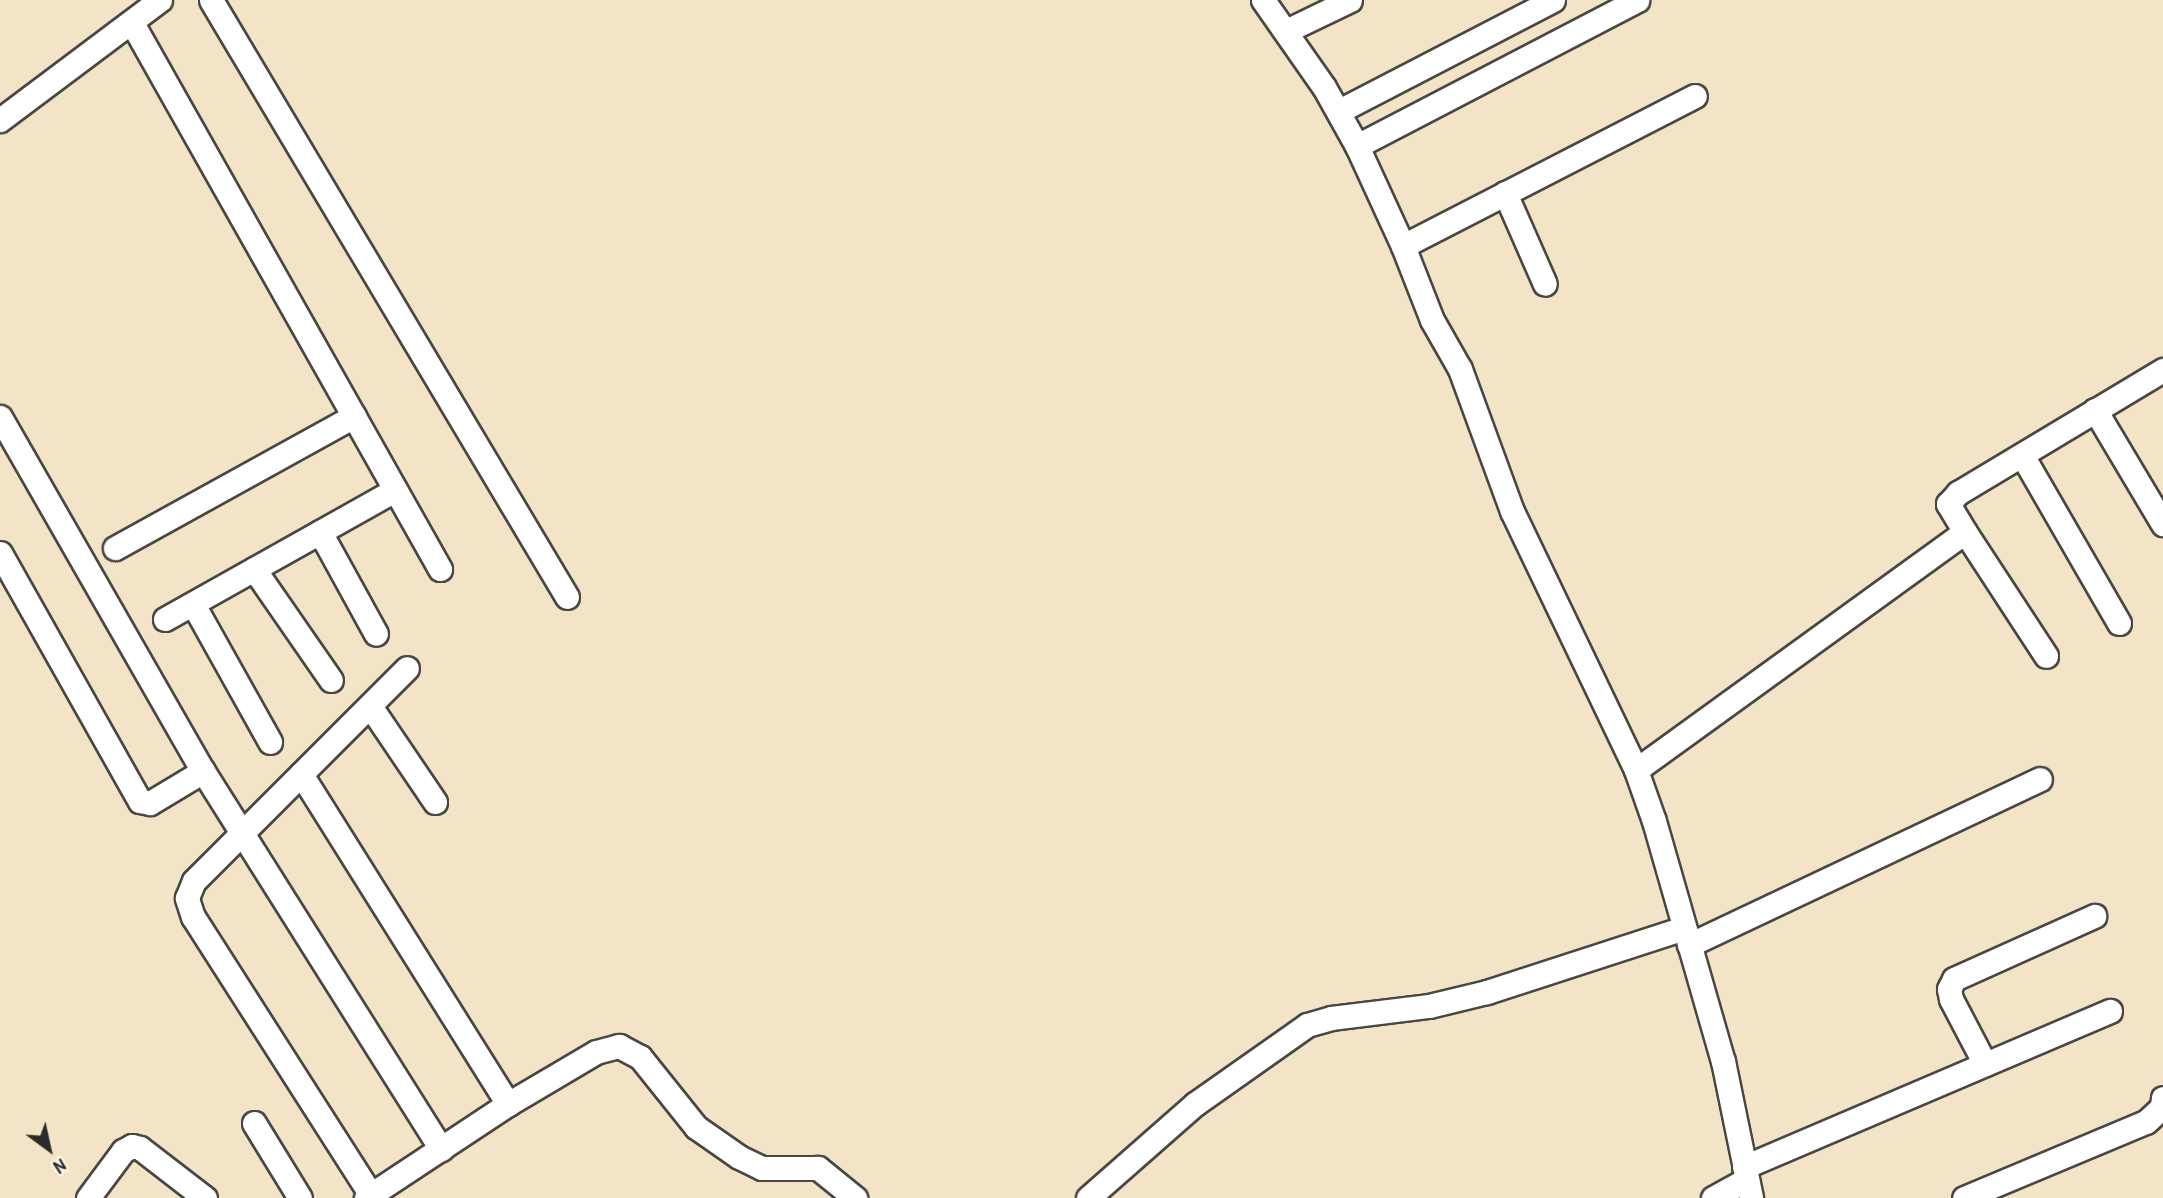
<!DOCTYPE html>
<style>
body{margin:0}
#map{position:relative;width:2163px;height:1198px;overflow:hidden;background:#f3e3c7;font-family:"Patrick Hand",sans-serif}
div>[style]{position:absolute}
.roads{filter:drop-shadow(2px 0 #494742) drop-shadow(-2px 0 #494742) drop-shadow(0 2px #494742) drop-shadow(0 -2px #494742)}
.minor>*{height:23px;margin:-11.5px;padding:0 11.5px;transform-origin:11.5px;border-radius:11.5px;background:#fff}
span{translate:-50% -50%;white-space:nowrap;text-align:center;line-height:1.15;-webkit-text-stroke:6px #fcf5e5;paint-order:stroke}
.north{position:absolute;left:14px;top:1114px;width:70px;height:70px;-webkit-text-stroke:5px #fcf5e5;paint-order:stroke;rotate:147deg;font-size:19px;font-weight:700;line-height:28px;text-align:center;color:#2b2b2b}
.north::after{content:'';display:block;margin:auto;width:24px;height:32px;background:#2b2b2b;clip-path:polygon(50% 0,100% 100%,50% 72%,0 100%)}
</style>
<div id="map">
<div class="roads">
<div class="minor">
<div style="left:211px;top:0;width:695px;rotate:59.19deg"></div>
<div style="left:1263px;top:0;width:106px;rotate:55deg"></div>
<div style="left:1324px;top:87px;width:68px;rotate:60.8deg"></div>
<div style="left:1357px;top:146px;width:110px;rotate:65.3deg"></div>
<div style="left:1403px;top:246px;width:79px;rotate:68.6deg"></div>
<div style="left:1432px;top:320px;width:56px;rotate:60.3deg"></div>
<div style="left:1460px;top:369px;width:151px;rotate:69.9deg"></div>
<div style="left:1512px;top:511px;width:287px;rotate:64.4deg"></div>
<div style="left:1636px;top:770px;width:54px;rotate:70.6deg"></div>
<div style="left:1654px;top:821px;width:250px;rotate:74deg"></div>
<div style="left:1723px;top:1061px;width:140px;rotate:78.4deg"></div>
<div style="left:132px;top:23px;width:627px;rotate:60.57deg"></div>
<div style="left:1286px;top:31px;width:71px;rotate:-25.8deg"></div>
<div style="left:1339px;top:111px;width:241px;rotate:-27.4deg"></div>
<div style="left:0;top:120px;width:200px;rotate:-36.9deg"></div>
<div style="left:1357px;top:146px;width:316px;rotate:-27.5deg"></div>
<div style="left:1505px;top:193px;width:99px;rotate:66.3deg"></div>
<div style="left:1403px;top:246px;width:328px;rotate:-27.2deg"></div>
<div style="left:2095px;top:410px;width:133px;rotate:59.2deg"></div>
<div style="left:0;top:417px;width:408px;rotate:60.2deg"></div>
<div style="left:203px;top:771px;width:447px;rotate:57.8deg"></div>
<div style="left:2022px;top:455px;width:194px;rotate:60deg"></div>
<div style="left:320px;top:532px;width:116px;rotate:61.2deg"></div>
<div style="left:1965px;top:532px;width:148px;rotate:56.8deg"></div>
<div style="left:115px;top:548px;width:273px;rotate:-28.9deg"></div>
<div style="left:0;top:553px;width:285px;rotate:60.6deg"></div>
<div style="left:140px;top:801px;width:10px;rotate:11deg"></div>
<div style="left:150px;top:803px;width:62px;rotate:-31.1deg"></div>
<div style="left:254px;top:569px;width:135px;rotate:55.3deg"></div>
<div style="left:193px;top:604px;width:158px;rotate:60.8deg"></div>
<div style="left:165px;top:619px;width:264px;rotate:-29.3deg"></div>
<div style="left:370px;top:706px;width:116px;rotate:55.9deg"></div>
<div style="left:1636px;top:770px;width:406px;rotate:-35.9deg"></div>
<div style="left:1965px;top:532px;width:33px;rotate:-121deg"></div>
<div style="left:1948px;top:504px;width:15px;rotate:-48deg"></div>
<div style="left:1958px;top:493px;width:239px;rotate:-31deg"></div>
<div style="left:301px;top:774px;width:390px;rotate:57.9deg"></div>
<div style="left:1689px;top:945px;width:388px;rotate:-25.3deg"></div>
<div style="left:1985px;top:1064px;width:73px;rotate:-117.6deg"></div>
<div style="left:1951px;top:999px;width:10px;rotate:-101deg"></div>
<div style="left:1949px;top:989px;width:11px;rotate:-63deg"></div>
<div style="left:1954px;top:979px;width:154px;rotate:-24.2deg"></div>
<div style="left:254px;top:1123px;width:88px;rotate:58.5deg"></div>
<div style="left:1744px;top:1167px;width:398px;rotate:-23.1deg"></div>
<div style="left:371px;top:1195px;width:330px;rotate:-122.6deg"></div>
<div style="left:193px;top:917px;width:20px;rotate:-108deg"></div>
<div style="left:187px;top:898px;width:18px;rotate:-68deg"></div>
<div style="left:194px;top:881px;width:301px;rotate:-45deg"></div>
<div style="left:88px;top:1198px;width:59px;rotate:-53.3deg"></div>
<div style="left:123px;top:1151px;width:10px;rotate:-29deg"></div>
<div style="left:132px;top:1146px;width:8px;rotate:14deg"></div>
<div style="left:140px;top:1148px;width:82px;rotate:37.6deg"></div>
<div style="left:366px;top:1198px;width:170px;rotate:-33.5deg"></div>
<div style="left:508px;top:1104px;width:102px;rotate:-30.6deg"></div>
<div style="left:596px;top:1052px;width:24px;rotate:-15deg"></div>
<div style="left:619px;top:1046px;width:24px;rotate:28deg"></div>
<div style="left:640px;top:1057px;width:90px;rotate:51.3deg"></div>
<div style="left:696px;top:1127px;width:52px;rotate:34.9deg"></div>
<div style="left:739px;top:1157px;width:25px;rotate:26deg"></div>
<div style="left:762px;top:1168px;width:56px"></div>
<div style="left:818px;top:1168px;width:48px;rotate:39deg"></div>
<div style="left:1088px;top:1198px;width:142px;rotate:-41.3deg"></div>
<div style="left:1195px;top:1104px;width:137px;rotate:-35.2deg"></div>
<div style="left:1307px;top:1025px;width:25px;rotate:-16deg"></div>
<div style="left:1331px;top:1018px;width:99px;rotate:-7deg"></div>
<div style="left:1429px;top:1006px;width:60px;rotate:-13.6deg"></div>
<div style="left:1487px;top:992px;width:207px;rotate:-18deg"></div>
<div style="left:1713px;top:1198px;width:38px;rotate:-29deg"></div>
<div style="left:1964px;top:1198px;width:197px;rotate:-22.7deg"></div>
<div style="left:2146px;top:1122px;width:22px;rotate:-43deg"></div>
<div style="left:2162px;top:1107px;width:9px;rotate:-84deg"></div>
</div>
</div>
<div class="north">N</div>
</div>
